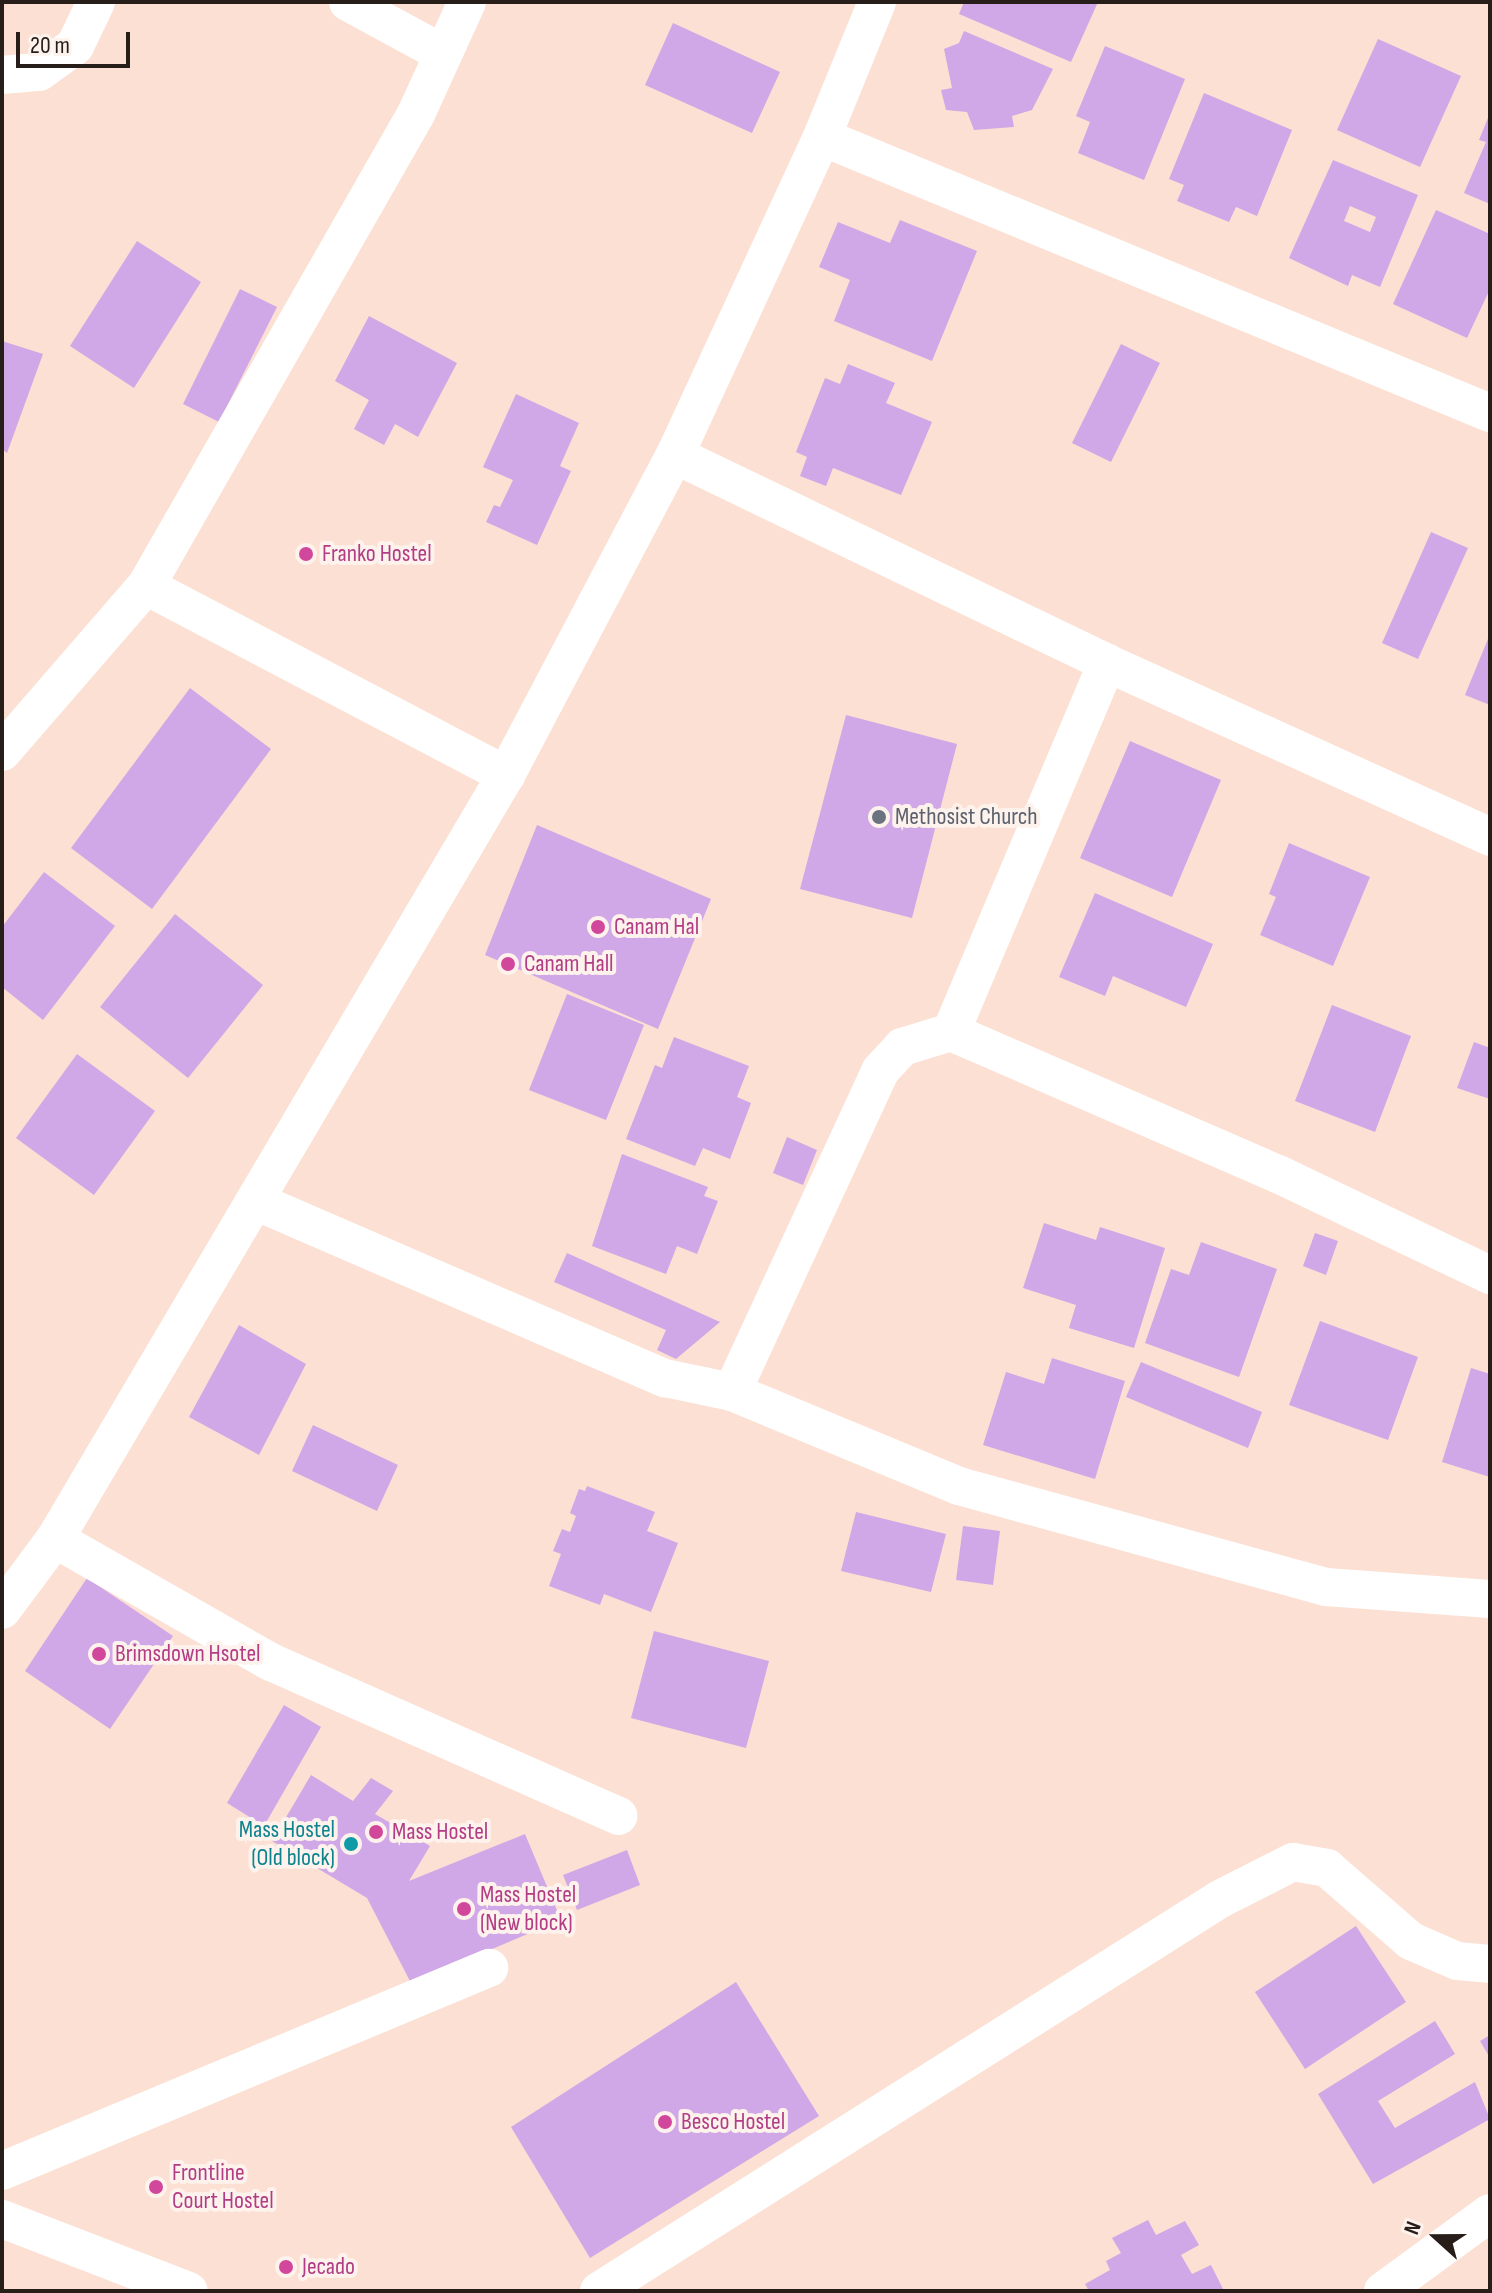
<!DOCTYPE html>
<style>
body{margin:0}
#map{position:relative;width:1492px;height:2293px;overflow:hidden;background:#fce0d3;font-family:"Sofia Sans Condensed",sans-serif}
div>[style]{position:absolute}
.building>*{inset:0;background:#d0a7e7}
.minor>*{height:38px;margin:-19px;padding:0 19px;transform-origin:19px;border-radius:19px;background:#fff}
.dots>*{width:22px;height:22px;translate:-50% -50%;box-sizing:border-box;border:4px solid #fdf2ec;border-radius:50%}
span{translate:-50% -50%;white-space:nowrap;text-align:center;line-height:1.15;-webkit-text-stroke:8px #fdf2ec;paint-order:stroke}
.hotel-label{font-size:24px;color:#b23c85}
.left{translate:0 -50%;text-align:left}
.worship-label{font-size:24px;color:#5b616d}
.culture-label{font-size:24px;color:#0d838f}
.right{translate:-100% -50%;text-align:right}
.frame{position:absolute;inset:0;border:4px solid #281e19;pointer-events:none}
.north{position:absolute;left:1396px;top:2197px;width:80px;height:80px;-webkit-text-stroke:6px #fdf2ec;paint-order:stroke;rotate:291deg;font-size:22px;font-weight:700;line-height:32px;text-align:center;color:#281e19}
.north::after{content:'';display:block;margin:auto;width:28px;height:36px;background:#281e19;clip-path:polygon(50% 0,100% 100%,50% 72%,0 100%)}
.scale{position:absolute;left:16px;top:32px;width:114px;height:36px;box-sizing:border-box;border:4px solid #281e19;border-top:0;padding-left:10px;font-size:24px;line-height:28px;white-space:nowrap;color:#281e19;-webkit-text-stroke:6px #fdf2ec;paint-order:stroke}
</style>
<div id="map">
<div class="building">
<div style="clip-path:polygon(964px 2px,1098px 2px,1071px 62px,959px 14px)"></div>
<div style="clip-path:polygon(673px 23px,780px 72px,752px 133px,645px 85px)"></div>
<div style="clip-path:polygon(964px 31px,1053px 69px,1032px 110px,1012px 116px,1014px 127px,974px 130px,967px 112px,946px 110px,941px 90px,952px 88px,944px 49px,959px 43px)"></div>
<div style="clip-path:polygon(1378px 39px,1461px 76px,1420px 167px,1337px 130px)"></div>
<div style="clip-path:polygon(1105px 46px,1185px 79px,1144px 180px,1078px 153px,1090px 122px,1076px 116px)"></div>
<div style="clip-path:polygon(1204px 93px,1292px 130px,1257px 216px,1236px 207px,1229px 222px,1177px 201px,1184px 185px,1169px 179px)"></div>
<div style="clip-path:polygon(1490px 113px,1490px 204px,1464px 193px,1486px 142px,1479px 140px)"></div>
<div style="clip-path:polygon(evenodd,1333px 160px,1418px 195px,1380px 287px,1352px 275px,1348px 286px,1289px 258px,1333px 160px,1350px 206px,1376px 217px,1370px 232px,1344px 221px,1350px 206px)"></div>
<div style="clip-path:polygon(1436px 210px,1490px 234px,1490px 289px,1467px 338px,1393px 304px)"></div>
<div style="clip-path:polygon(900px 220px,977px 251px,932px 361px,834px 321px,850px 280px,819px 267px,838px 222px,890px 243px)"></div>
<div style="clip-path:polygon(137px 241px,201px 282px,134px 388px,70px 346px)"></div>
<div style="clip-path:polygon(240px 289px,277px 307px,219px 422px,183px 404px)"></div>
<div style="clip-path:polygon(369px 316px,457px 363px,418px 437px,395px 424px,384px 445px,354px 429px,369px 400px,335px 381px)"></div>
<div style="clip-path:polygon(2px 341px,43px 354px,7px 453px,2px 449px)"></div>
<div style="clip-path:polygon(1121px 344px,1160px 363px,1111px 462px,1072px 443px)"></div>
<div style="clip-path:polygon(848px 364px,895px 383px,886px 403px,932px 422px,901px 495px,833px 468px,826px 486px,800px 476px,807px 457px,796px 452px,825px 378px,840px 384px)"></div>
<div style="clip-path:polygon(516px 394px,579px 423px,560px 466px,571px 471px,537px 545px,486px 522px,494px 505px,500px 507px,513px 480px,483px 467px)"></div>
<div style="clip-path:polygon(1431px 532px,1468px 548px,1418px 659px,1382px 643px)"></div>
<div style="clip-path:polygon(1490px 634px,1490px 705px,1465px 695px)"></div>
<div style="clip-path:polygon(190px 688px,271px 749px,152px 909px,71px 848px)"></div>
<div style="clip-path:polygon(846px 715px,957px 744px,912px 918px,800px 889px)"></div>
<div style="clip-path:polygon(1130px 741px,1221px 780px,1172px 897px,1080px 858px)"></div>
<div style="clip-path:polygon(537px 825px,711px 899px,658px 1029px,485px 955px)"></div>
<div style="clip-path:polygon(1289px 843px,1370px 877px,1333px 966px,1260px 935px,1276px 897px,1269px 894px)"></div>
<div style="clip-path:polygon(44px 872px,115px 926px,43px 1020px,2px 987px,2px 927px)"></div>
<div style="clip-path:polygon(1095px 893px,1213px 944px,1186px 1007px,1113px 976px,1105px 996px,1059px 977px)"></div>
<div style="clip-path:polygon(175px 914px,263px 985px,188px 1078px,100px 1007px)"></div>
<div style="clip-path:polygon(567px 994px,644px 1025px,606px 1120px,529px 1090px)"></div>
<div style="clip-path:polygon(1332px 1005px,1411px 1036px,1375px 1132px,1295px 1101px)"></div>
<div style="clip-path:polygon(674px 1037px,749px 1066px,737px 1097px,751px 1103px,730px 1159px,703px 1148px,695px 1166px,626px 1139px,655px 1065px,662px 1068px)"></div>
<div style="clip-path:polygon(1474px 1042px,1490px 1048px,1490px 1099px,1457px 1088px)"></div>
<div style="clip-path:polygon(77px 1054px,155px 1111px,94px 1195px,16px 1138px)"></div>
<div style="clip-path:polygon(787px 1137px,817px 1150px,803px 1185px,773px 1173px)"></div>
<div style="clip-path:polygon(622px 1154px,708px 1187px,704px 1196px,718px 1201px,697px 1254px,677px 1246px,666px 1274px,592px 1246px)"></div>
<div style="clip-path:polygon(1044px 1223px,1096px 1240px,1100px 1227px,1165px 1248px,1134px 1348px,1069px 1328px,1076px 1305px,1023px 1288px)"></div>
<div style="clip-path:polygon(1315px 1233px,1338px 1241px,1326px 1275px,1303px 1266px)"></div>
<div style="clip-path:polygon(1201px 1242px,1277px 1269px,1239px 1377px,1145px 1343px,1171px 1269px,1189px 1275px)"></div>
<div style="clip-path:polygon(567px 1253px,720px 1322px,676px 1359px,657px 1350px,666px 1330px,554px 1282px)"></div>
<div style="clip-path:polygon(1320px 1321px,1418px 1357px,1388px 1440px,1289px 1405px)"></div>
<div style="clip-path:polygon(239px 1325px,306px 1364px,259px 1455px,189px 1417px)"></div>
<div style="clip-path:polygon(1052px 1358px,1125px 1381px,1095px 1479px,983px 1445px,1006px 1372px,1044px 1384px)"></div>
<div style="clip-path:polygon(1141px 1362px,1262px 1412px,1248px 1448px,1126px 1397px)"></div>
<div style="clip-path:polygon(1471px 1368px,1490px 1374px,1490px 1477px,1442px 1462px)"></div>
<div style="clip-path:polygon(313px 1425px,398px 1465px,377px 1511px,292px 1471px)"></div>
<div style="clip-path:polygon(587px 1486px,655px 1512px,647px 1531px,678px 1543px,651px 1612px,604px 1594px,600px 1605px,549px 1586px,561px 1554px,553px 1551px,562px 1529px,570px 1532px,576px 1516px,570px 1513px,579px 1489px,585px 1491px)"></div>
<div style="clip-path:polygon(856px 1512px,946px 1534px,931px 1592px,841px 1571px)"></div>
<div style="clip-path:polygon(963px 1526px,1000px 1531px,993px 1585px,956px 1580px)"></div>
<div style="clip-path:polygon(87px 1578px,173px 1636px,110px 1729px,25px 1671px)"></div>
<div style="clip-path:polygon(654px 1631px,769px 1661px,746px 1748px,631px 1718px)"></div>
<div style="clip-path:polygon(284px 1705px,321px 1727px,264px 1826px,227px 1803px)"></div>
<div style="clip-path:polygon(311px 1775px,353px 1801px,371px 1778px,393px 1791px,375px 1814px,430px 1846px,409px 1881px,525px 1834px,561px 1920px,411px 1983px,367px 1898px,272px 1841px)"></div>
<div style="clip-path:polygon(627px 1850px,640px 1885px,577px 1910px,563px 1875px)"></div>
<div style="clip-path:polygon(1356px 1926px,1406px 2002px,1305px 2069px,1255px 1992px)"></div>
<div style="clip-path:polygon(736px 1982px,819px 2116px,590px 2258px,511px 2127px)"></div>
<div style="clip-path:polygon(1435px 2021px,1455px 2054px,1378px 2101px,1395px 2128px,1475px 2082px,1490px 2119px,1373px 2184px,1318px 2094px)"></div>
<div style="clip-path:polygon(1490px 2035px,1490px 2058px,1480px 2041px)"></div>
<div style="clip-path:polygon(1148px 2220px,1156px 2235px,1185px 2221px,1199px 2245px,1181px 2255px,1192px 2274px,1211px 2265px,1224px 2291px,1089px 2291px,1085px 2284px,1110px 2270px,1106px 2261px,1121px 2253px,1112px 2238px)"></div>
</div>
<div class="minor">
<div style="left:348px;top:2px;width:107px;rotate:28.5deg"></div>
<div style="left:2px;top:75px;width:37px;rotate:-5deg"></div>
<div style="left:39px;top:72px;width:44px;rotate:-35.8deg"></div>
<div style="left:75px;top:46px;width:49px;rotate:-64.5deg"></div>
<div style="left:822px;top:137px;width:723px;rotate:22.45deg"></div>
<div style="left:675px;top:455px;width:479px;rotate:25.7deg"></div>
<div style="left:1107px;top:663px;width:421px;rotate:24.4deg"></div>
<div style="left:146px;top:586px;width:407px;rotate:27.7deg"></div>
<div style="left:2px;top:752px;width:220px;rotate:-49.1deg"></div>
<div style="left:146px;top:586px;width:544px;rotate:-60.23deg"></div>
<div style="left:416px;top:114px;width:123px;rotate:-65.5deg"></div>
<div style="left:951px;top:1032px;width:357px;rotate:23.5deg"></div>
<div style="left:1278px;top:1174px;width:235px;rotate:25.5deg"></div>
<div style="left:255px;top:1201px;width:447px;rotate:23.4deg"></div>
<div style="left:665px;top:1378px;width:68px;rotate:11.8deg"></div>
<div style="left:732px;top:1392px;width:246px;rotate:22.5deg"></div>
<div style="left:959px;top:1486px;width:381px;rotate:15.4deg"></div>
<div style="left:1326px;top:1587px;width:164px;rotate:4.2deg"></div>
<div style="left:732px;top:1392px;width:353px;rotate:-65.2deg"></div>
<div style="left:880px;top:1071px;width:33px;rotate:-47deg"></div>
<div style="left:902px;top:1047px;width:51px;rotate:-17deg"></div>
<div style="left:951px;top:1032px;width:401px;rotate:-67.1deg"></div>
<div style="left:55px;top:1539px;width:249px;rotate:29.7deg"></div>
<div style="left:271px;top:1662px;width:380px;rotate:23.9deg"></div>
<div style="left:2px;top:1610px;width:89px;rotate:-53.3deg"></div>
<div style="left:55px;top:1539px;width:887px;rotate:-59.45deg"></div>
<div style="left:506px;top:775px;width:362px;rotate:-62.2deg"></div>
<div style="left:675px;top:455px;width:350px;rotate:-65.2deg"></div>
<div style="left:822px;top:137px;width:146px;rotate:-67.8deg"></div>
<div style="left:2px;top:2171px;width:528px;rotate:-22.63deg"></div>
<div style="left:2px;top:2219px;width:200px;rotate:21.1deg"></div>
<div style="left:599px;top:2291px;width:734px;rotate:-32.26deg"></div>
<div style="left:1220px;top:1899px;width:82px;rotate:-26.9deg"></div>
<div style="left:1293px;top:1862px;width:35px;rotate:10deg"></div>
<div style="left:1327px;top:1868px;width:111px;rotate:41deg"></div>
<div style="left:1411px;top:1941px;width:50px;rotate:23.5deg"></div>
<div style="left:1457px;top:1961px;width:33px;rotate:5deg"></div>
<div style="left:1383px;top:2291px;width:132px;rotate:-36.1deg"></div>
</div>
<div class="dots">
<div style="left:306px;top:554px;background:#d1479c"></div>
<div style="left:879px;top:817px;background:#6b7280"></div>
<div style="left:598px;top:927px;background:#d1479c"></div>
<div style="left:508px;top:964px;background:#d1479c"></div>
<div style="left:99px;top:1654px;background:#d1479c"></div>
<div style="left:376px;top:1832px;background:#d1479c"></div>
<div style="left:351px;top:1844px;background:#0f9aa8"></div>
<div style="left:464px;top:1909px;background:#d1479c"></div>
<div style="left:665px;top:2122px;background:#d1479c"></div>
<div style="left:156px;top:2187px;background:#d1479c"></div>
<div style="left:286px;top:2267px;background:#d1479c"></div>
</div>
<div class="hotel-label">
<span class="left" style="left:322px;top:554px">Franko Hostel</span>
<span class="left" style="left:614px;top:927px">Canam Hal</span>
<span class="left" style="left:524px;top:964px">Canam Hall</span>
<span class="left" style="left:115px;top:1654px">Brimsdown Hsotel</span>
<span class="left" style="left:392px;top:1832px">Mass Hostel</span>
<span class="left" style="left:480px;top:1909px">Mass Hostel<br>(New block)</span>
<span class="left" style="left:681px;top:2122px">Besco Hostel</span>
<span class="left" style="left:172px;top:2187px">Frontline<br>Court Hostel</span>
<span class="left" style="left:302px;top:2267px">Jecado</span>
</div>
<div class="worship-label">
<span class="left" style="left:895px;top:817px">Methosist Church</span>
</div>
<div class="culture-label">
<span class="right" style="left:335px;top:1844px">Mass Hostel<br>(Old block)</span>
</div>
<div class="frame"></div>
<div class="north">N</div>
<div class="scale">20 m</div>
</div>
